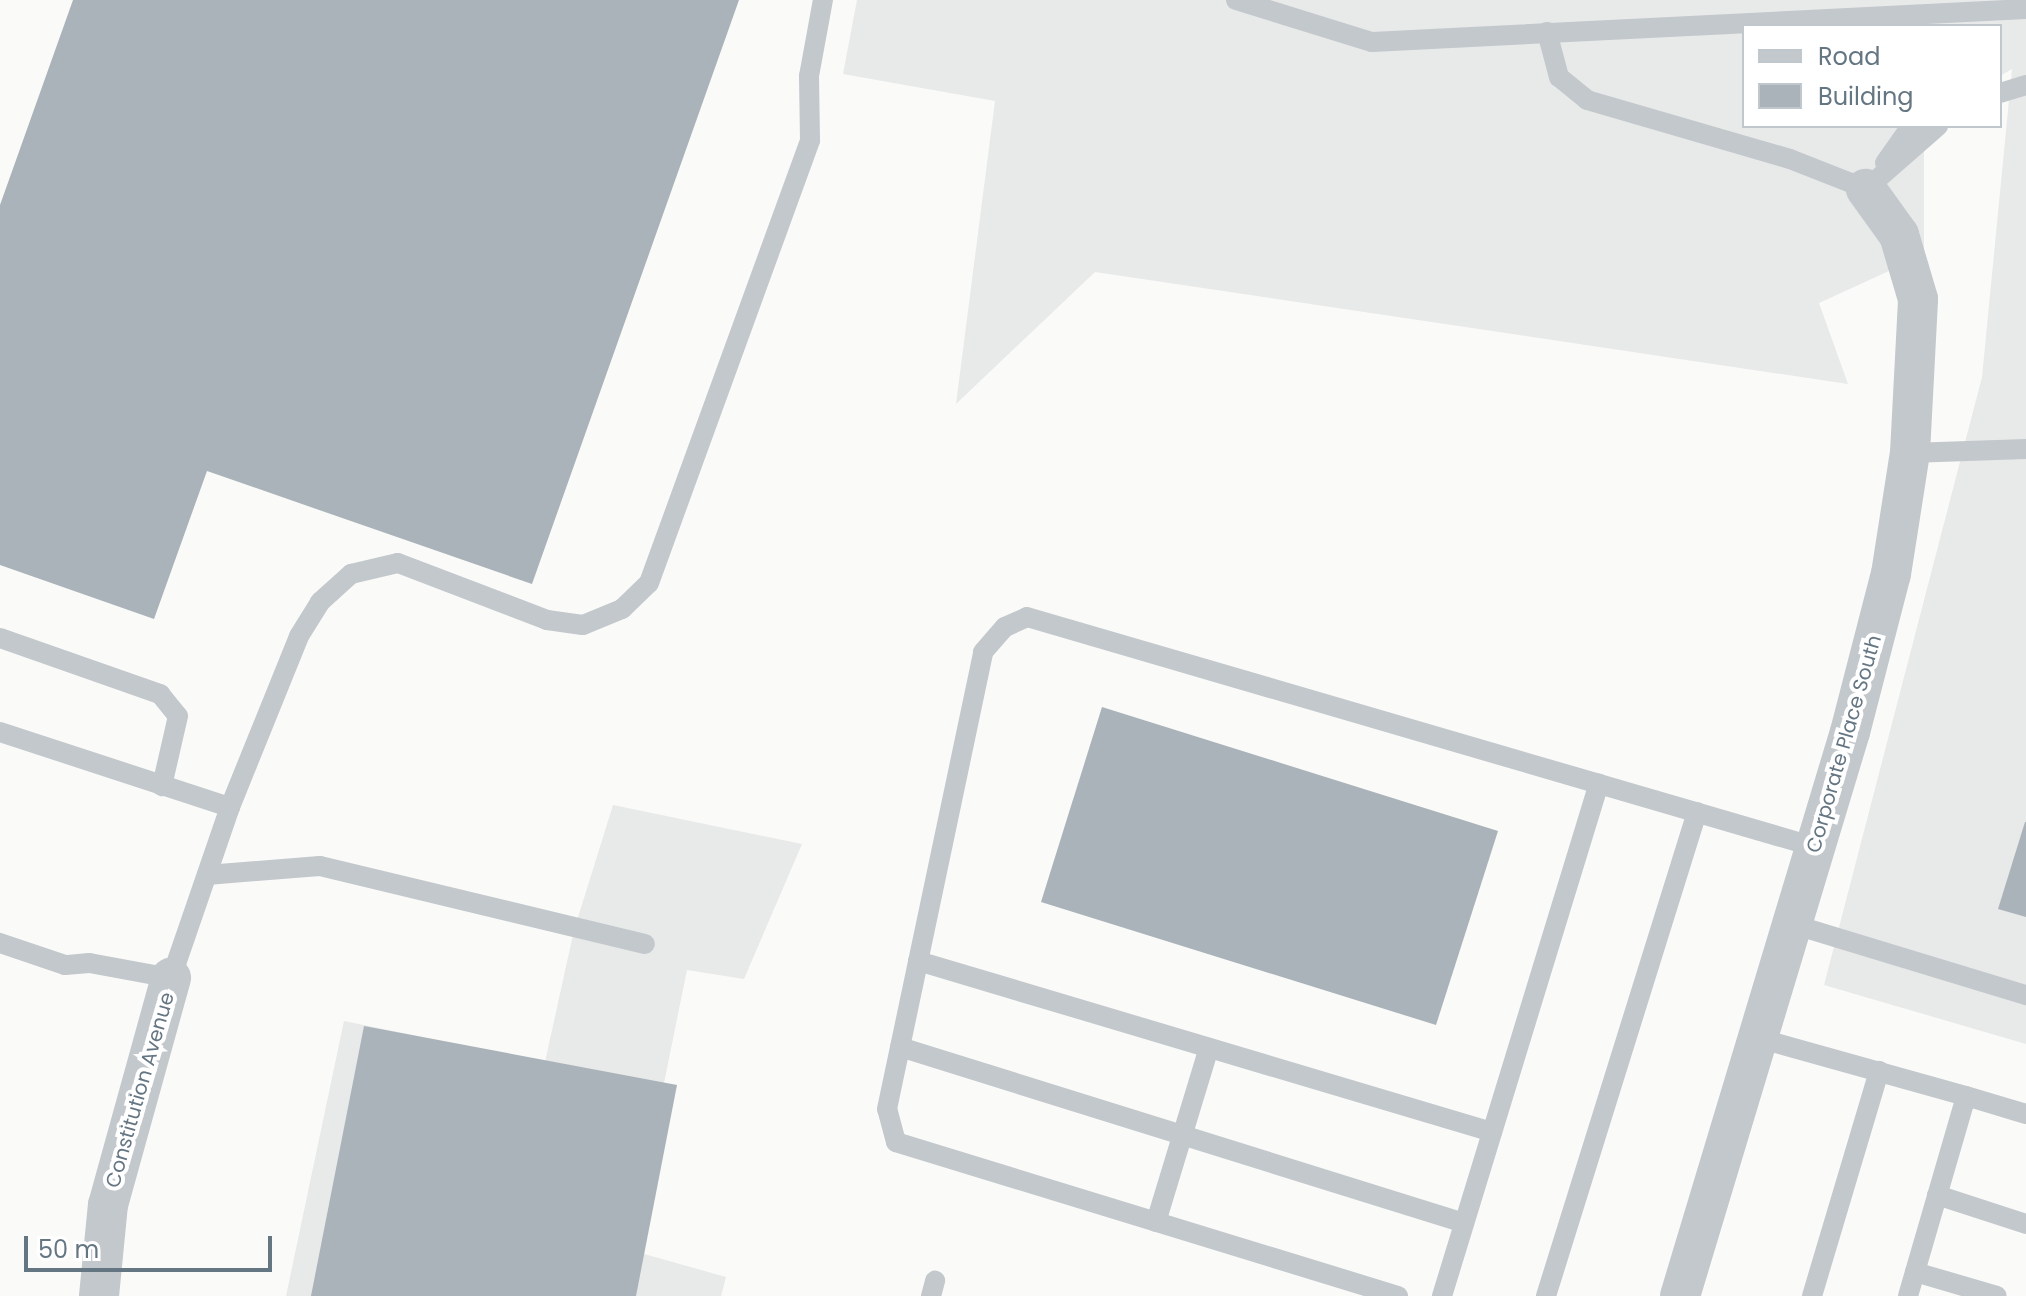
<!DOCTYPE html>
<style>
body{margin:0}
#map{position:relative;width:2026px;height:1296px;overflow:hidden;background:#fafaf8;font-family:Poppins,sans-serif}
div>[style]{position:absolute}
.built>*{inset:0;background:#e8e9e9}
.building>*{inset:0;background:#aab3b9}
.lane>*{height:20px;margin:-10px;padding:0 10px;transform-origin:10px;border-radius:10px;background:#c3c8cc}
.street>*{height:40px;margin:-20px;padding:0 20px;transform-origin:20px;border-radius:20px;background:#c3c8cc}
span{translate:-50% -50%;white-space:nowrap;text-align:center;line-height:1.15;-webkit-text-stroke:8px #fff;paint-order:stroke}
.street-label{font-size:20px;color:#657683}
.legend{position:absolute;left:1742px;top:24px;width:260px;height:104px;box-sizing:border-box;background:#fff;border:2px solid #c1c8cd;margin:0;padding:10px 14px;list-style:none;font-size:24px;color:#657683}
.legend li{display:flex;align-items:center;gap:16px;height:40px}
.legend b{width:40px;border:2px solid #c1c8cd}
.scale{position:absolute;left:24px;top:1236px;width:248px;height:36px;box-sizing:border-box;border:4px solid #657683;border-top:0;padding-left:10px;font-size:24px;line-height:28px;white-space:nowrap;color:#657683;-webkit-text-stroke:6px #fff;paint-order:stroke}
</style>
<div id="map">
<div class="built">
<div style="clip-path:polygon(857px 0,2026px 0,2026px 1044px,1824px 985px,1982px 377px,2012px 69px,2000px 76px,2000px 26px,1744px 26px,1744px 126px,1928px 126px,1924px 129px,1924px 255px,1819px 303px,1848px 384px,1095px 272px,956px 404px,995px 101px,843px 74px)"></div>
<div style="clip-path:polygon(613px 805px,802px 844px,744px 979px,687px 970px,630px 1250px,726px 1277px,721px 1296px,286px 1296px,344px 1021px,545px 1062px,574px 930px)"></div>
</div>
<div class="building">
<div style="clip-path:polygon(73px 0,739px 0,532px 584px,207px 471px,154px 619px,0 565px,0 205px)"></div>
<div style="clip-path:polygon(1102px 707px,1498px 831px,1436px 1025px,1041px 902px)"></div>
<div style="clip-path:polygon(2025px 822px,2026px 822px,2026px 917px,1998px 909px)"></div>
<div style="clip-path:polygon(364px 1026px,677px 1085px,636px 1296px,311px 1296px)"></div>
</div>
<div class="lane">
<div style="left:1236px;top:0;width:142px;rotate:17.2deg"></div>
<div style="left:1372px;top:42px;width:655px;rotate:-2.89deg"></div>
<div style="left:1547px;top:32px;width:47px;rotate:75.1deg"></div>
<div style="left:1559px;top:77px;width:36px;rotate:39deg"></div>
<div style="left:1587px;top:100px;width:211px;rotate:16.2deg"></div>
<div style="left:1790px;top:159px;width:82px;rotate:21.5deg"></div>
<div style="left:2000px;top:93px;width:27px;rotate:-17deg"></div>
<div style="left:1885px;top:163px;width:45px;rotate:-54.9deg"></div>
<div style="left:1866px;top:189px;width:96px;rotate:-41.2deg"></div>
<div style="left:1910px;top:453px;width:116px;rotate:-2deg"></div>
<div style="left:0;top:638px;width:170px;rotate:19.3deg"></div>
<div style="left:160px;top:694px;width:28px;rotate:51deg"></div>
<div style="left:178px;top:716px;width:72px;rotate:102.9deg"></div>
<div style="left:0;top:732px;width:242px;rotate:18.1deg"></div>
<div style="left:230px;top:807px;width:181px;rotate:109deg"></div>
<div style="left:171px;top:978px;width:83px;rotate:-169.6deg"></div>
<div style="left:89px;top:963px;width:24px;rotate:175deg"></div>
<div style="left:65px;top:965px;width:69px;rotate:-161.3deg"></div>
<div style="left:230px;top:807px;width:184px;rotate:-68deg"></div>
<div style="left:299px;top:636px;width:40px;rotate:-58deg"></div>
<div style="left:320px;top:602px;width:42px;rotate:-42.1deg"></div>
<div style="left:351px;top:574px;width:48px;rotate:-13.2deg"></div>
<div style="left:398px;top:563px;width:160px;rotate:20.9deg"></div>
<div style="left:547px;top:620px;width:36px;rotate:8deg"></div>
<div style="left:583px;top:625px;width:42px;rotate:-22.3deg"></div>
<div style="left:622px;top:609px;width:37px;rotate:-44deg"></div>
<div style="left:649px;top:583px;width:471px;rotate:-70deg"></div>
<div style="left:810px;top:140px;width:64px;rotate:-90.9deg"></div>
<div style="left:809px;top:76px;width:77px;rotate:-79.6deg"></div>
<div style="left:207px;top:875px;width:113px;rotate:-4.6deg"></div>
<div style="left:320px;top:866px;width:334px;rotate:13.5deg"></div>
<div style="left:1792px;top:924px;width:245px;rotate:16.9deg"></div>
<div style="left:918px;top:961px;width:599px;rotate:16.59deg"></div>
<div style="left:1758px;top:1038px;width:216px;rotate:15.6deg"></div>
<div style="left:900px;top:1047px;width:591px;rotate:17.33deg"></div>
<div style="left:1937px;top:1195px;width:94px;rotate:18deg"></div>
<div style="left:1156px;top:1222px;width:182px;rotate:-73.1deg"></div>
<div style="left:1915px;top:1272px;width:85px;rotate:16.3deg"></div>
<div style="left:931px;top:1296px;width:16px;rotate:-75deg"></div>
<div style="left:1398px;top:1296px;width:525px;rotate:-162.95deg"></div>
<div style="left:896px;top:1142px;width:34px;rotate:-105deg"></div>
<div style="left:887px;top:1109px;width:467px;rotate:-78.1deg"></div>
<div style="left:983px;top:652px;width:33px;rotate:-49deg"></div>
<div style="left:1005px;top:627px;width:24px;rotate:-24deg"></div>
<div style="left:1027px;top:617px;width:821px;rotate:16.27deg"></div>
<div style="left:1442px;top:1296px;width:536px;rotate:-72.98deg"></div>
<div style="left:1546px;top:1296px;width:507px;rotate:-72.67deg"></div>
<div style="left:1812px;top:1296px;width:235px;rotate:-73.4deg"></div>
<div style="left:1908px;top:1296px;width:208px;rotate:-73.8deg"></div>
<div style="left:1966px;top:1096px;width:63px;rotate:16.7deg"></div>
</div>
<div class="street">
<div style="left:99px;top:1296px;width:91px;rotate:-84.4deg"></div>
<div style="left:108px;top:1205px;width:236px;rotate:-74.5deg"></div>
<div style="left:1680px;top:1296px;width:589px;rotate:-73.23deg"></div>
<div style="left:1850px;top:732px;width:163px;rotate:-75.5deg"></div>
<div style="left:1891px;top:574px;width:122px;rotate:-81.1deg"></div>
<div style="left:1910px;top:453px;width:154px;rotate:-87deg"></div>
<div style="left:1918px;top:299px;width:67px;rotate:-106.5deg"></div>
<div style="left:1899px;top:235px;width:57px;rotate:-125.7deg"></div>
</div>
<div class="street-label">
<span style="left:1844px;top:744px;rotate:-74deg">Corporate Place South</span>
<span style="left:140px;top:1090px;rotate:-74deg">Constitution Avenue</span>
</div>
<ul class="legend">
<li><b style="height:10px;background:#c3c8cc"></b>Road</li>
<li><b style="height:22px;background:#aab3b9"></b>Building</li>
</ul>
<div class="scale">50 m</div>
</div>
